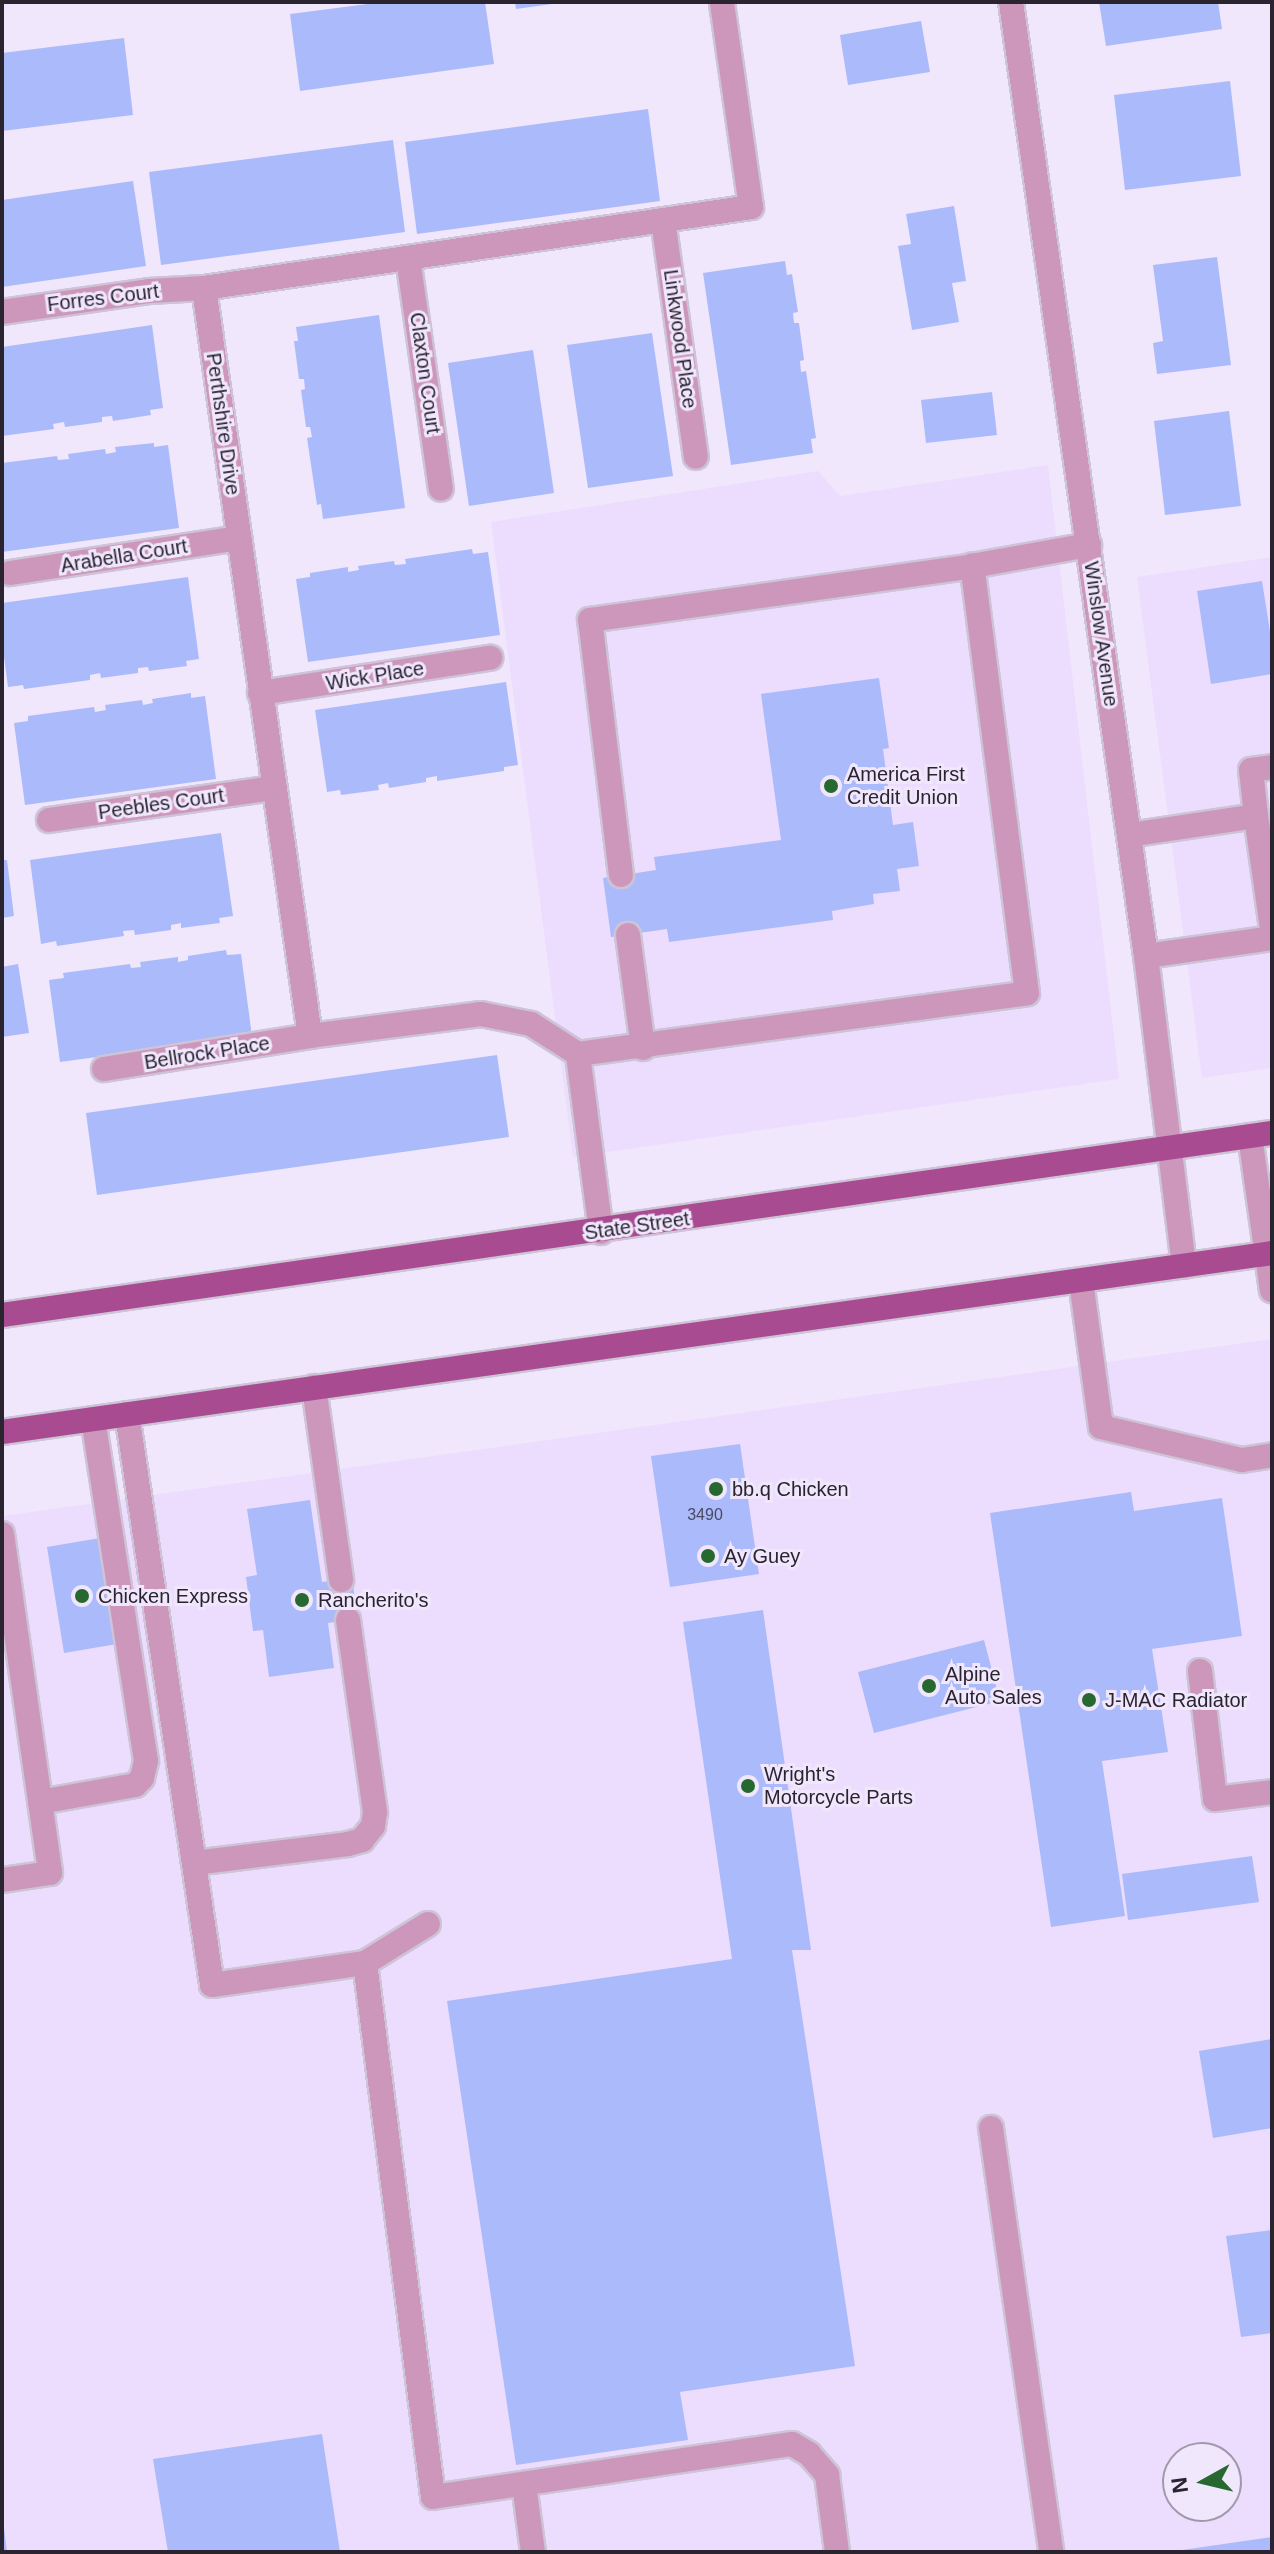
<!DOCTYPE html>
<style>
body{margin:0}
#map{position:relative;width:1274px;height:2554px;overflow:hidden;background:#f1e7fc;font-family:Helvetica,sans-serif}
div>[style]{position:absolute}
.built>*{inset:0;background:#ecddfe}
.building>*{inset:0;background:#abbafa}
.roads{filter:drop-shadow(2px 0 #cdc4d7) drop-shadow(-2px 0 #cdc4d7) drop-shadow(0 2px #cdc4d7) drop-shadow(0 -2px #cdc4d7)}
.lane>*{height:24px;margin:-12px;padding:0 12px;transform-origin:12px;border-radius:12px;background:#cc97bb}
.street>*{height:24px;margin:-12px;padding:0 12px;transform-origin:12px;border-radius:12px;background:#cc97bb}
.primary>*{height:24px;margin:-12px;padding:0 12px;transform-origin:12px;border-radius:12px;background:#a94b91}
.dots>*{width:22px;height:22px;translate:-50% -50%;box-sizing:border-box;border:4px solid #f1e7fc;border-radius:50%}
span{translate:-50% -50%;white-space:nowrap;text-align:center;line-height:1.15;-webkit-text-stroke:6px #f1e7fc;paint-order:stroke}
.number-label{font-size:16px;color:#4a4a63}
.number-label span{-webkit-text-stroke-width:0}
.street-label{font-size:20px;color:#2a2431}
.poi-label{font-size:20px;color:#2a2431}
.left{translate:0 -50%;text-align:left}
.frame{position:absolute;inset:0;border:4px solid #2a2431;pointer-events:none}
.north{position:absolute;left:1162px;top:2442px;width:80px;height:80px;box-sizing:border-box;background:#f1e7fc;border:2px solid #a199ab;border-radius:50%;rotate:262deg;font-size:22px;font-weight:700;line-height:32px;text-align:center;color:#2a2431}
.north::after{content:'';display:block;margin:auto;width:28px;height:36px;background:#276730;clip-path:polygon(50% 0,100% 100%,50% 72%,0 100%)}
</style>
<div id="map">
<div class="built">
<div style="clip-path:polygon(1048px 465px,1119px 1079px,573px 1157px,491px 522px,818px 471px,840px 496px)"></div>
<div style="clip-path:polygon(1272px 557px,1272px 1068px,1202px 1078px,1137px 577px)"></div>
<div style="clip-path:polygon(evenodd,1272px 1339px,1272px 2552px,2px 2552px,2px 1516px,1272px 1339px,1178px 2458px,1226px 2458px,1226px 2506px,1178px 2506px,1178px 2458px)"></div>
</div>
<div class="building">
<div style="clip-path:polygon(383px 2px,485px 2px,494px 64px,300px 91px,290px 14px)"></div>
<div style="clip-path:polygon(515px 2px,552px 2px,552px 4px,516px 9px)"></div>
<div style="clip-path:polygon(1099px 2px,1218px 2px,1222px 29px,1106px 46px)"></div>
<div style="clip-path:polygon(921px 21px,930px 72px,848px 85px,840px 35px)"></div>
<div style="clip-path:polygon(124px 38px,133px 115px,2px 131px,2px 53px)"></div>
<div style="clip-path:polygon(1230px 81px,1241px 176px,1125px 190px,1114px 95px)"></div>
<div style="clip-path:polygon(648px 109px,660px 201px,417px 234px,405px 142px)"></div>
<div style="clip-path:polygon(393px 140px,405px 232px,161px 265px,149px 172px)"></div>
<div style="clip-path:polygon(133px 181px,146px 266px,2px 287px,2px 200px)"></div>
<div style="clip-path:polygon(954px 206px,966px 281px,952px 283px,959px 322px,912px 330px,898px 246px,911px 244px,906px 214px)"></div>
<div style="clip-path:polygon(1217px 257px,1231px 365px,1157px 374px,1153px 343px,1163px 341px,1153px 265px)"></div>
<div style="clip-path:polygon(785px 261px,787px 275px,792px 274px,798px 312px,793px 313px,794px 323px,799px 323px,804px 360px,800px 361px,801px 372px,806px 371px,816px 438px,811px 439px,813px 453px,731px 465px,703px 273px)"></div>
<div style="clip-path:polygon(379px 315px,405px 508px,323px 519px,321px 504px,317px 505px,307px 438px,312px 437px,310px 427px,306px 427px,301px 390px,305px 389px,304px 379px,299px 379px,294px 341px,298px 341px,296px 327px)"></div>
<div style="clip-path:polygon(152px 325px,163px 408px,150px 410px,151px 415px,113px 421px,112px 416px,102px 417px,102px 422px,65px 427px,64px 422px,53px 424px,54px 429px,2px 436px,2px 347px)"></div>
<div style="clip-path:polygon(652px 333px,673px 476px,588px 488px,567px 345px)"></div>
<div style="clip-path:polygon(533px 350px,554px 493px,469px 506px,448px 363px)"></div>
<div style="clip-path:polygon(992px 392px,997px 435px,926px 443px,921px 400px)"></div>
<div style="clip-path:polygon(1229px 411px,1241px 506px,1165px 515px,1154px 421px)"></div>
<div style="clip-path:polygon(154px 443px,154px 447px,168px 445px,179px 528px,2px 552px,2px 463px,57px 456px,58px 460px,69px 459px,68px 454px,105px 449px,106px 454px,116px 452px,115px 447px)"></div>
<div style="clip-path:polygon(472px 549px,473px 554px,488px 552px,500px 635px,308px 662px,296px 579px,310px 577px,310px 573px,348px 567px,348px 572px,359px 570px,358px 566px,394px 561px,395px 565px,406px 564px,405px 559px)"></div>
<div style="clip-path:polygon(188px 577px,199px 659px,186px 661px,187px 666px,149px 671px,148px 667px,138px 668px,138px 673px,101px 678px,100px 673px,90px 675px,90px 680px,24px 689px,23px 685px,8px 687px,2px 641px,2px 603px)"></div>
<div style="clip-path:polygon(1262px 581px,1272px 644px,1272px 674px,1211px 684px,1197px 591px)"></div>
<div style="clip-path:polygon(879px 678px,889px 748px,883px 749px,893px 825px,913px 822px,919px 866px,897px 869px,900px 891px,873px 894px,874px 904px,832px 911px,833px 920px,669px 942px,667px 929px,611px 937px,603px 878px,656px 870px,654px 857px,781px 840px,761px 694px)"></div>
<div style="clip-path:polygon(506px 682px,518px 765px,504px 767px,504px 771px,437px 781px,437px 776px,426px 778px,426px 782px,389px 788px,388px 783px,378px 785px,379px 790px,341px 795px,340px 790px,327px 792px,315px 710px)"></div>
<div style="clip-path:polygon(191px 693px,191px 698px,205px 696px,216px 779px,25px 805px,14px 723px,28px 721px,28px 716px,94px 707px,95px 712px,106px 710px,105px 705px,142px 700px,143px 705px,153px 703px,152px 699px)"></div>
<div style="clip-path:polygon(221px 833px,233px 916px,219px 918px,220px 923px,181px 928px,181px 923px,171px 925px,171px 930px,135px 935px,134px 930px,123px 931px,124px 936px,57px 946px,56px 941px,41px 944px,30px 860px)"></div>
<div style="clip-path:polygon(2px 860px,7px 860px,14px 916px,2px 918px)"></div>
<div style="clip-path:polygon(226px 950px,227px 955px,241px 954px,252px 1036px,60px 1062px,49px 980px,64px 978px,63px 973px,130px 964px,131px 968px,141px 967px,140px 962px,178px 957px,178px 962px,188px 960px,188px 956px)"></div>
<div style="clip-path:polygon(18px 964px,29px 1033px,2px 1037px,2px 967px)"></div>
<div style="clip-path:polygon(497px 1055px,509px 1137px,97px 1195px,86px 1113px)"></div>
<div style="clip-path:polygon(740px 1444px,759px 1574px,670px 1587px,651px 1456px)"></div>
<div style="clip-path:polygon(1131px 1492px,1134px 1511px,1222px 1498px,1242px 1636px,1152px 1649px,1168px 1752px,1102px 1761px,1125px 1916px,1051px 1927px,990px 1513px)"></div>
<div style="clip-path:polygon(310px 1500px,322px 1582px,352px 1578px,358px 1619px,328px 1623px,334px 1668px,269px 1677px,263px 1630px,253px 1631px,246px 1577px,257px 1575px,247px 1509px)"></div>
<div style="clip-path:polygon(100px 1538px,117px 1644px,64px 1653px,47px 1547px)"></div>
<div style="clip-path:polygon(763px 1610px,811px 1950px,792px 1950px,855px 2366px,680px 2392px,688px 2440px,516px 2465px,447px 2001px,732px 1959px,683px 1622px)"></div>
<div style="clip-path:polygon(984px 1640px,1000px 1701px,874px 1733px,858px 1672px)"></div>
<div style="clip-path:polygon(1252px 1856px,1259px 1902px,1128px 1920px,1122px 1874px)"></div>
<div style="clip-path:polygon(1272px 2039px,1272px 2128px,1213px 2138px,1199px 2051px)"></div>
<div style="clip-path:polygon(1272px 2230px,1272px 2333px,1241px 2337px,1226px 2236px)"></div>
<div style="clip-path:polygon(322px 2434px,340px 2552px,168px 2552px,153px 2459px)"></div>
<div style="clip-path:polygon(2px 2528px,4px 2528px,7px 2552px,2px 2552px)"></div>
<div style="clip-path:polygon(1272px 2537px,1272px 2552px,1183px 2552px,1182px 2550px)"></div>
</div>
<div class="roads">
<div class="lane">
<div style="left:663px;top:220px;width:239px;rotate:82.1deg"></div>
<div style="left:408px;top:258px;width:233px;rotate:81.9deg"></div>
<div style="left:2px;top:312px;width:148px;rotate:-8.1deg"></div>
<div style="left:149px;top:291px;width:55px;rotate:-3.1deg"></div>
<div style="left:10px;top:573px;width:232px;rotate:-8.7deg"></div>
<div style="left:260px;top:693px;width:233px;rotate:-8.7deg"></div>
<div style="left:1256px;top:816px;width:46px;rotate:-96.2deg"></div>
<div style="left:1251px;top:770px;width:21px;rotate:-8deg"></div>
<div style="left:49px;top:820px;width:226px;rotate:-8.1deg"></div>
<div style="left:1129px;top:835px;width:128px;rotate:-8.5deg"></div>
<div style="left:1256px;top:816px;width:113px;rotate:81.9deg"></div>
<div style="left:621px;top:875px;width:257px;rotate:-96.9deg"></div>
<div style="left:590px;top:620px;width:386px;rotate:-8deg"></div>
<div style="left:628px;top:935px;width:114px;rotate:82.4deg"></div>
<div style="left:1146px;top:956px;width:127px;rotate:-8.1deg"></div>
<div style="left:104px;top:1069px;width:209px;rotate:-9.1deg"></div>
<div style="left:601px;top:1232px;width:179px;rotate:-97.4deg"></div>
<div style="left:578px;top:1054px;width:453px;rotate:-7.7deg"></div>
<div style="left:1027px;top:993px;width:431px;rotate:-97.3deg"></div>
<div style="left:972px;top:566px;width:119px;rotate:-10.2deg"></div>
<div style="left:1081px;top:1281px;width:147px;rotate:82.2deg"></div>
<div style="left:1101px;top:1427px;width:145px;rotate:13.2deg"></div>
<div style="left:1242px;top:1460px;width:30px;rotate:-9deg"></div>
<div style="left:314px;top:1387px;width:195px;rotate:82deg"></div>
<div style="left:127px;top:1414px;width:577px;rotate:81.53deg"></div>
<div style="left:212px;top:1985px;width:155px;rotate:-8.2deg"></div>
<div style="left:365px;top:1963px;width:74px;rotate:-31.8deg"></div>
<div style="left:2px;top:1534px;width:342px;rotate:81.9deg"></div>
<div style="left:50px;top:1873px;width:49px;rotate:171.7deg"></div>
<div style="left:1200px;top:1671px;width:129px;rotate:83.3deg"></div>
<div style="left:1215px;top:1799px;width:57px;rotate:-7deg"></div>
<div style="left:40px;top:1802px;width:97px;rotate:-10.1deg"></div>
<div style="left:135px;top:1785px;width:10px;rotate:-45deg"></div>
<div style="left:142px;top:1778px;width:17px;rotate:-77deg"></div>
<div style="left:146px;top:1761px;width:346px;rotate:-98.8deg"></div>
<div style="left:194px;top:1863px;width:155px;rotate:-7deg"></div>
<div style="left:348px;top:1844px;width:15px;rotate:-16deg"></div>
<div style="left:362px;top:1840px;width:18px;rotate:-52deg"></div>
<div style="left:373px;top:1826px;width:14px;rotate:-82deg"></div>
<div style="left:375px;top:1812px;width:194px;rotate:-98deg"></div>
<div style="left:365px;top:1963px;width:538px;rotate:82.74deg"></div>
<div style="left:433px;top:2497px;width:363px;rotate:-8.4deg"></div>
<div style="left:792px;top:2444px;width:20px;rotate:30deg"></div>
<div style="left:809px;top:2454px;width:28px;rotate:49deg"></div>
<div style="left:827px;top:2475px;width:78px;rotate:82.6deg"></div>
<div style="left:991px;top:2128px;width:428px;rotate:81.9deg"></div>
<div style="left:524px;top:2484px;width:69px;rotate:82.5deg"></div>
</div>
<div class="street">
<div style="left:1011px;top:2px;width:964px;rotate:81.95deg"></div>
<div style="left:1146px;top:956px;width:312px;rotate:83deg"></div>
<div style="left:578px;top:1054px;width:56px;rotate:-147.4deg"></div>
<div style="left:531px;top:1024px;width:51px;rotate:-168.7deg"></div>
<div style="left:481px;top:1014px;width:172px;rotate:172.7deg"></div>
<div style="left:310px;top:1036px;width:755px;rotate:-98.07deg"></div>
<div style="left:204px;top:288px;width:553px;rotate:-8.42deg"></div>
<div style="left:751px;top:207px;width:207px;rotate:-98.1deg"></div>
<div style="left:1250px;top:1136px;width:156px;rotate:81.9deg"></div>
</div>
<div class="primary">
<div style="left:2px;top:1315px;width:1283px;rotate:-8.16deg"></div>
<div style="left:2px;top:1432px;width:1283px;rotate:-8.02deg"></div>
</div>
</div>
<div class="dots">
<div style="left:831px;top:786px;background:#276730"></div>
<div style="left:716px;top:1489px;background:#276730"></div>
<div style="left:708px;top:1556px;background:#276730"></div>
<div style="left:82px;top:1596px;background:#276730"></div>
<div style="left:302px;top:1600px;background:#276730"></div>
<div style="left:929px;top:1686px;background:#276730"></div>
<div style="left:1089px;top:1700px;background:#276730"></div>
<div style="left:748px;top:1786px;background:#276730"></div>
</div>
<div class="number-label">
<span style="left:705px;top:1515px">3490</span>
</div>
<div class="street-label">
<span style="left:103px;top:298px;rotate:-7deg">Forres Court</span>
<span style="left:680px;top:339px;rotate:82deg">Linkwood Place</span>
<span style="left:425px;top:373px;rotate:82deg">Claxton Court</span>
<span style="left:223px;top:424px;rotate:82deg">Perthshire Drive</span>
<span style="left:124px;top:556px;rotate:-9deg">Arabella Court</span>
<span style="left:1101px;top:634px;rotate:82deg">Winslow Avenue</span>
<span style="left:375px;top:676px;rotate:-9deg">Wick Place</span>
<span style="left:161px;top:804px;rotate:-8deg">Peebles Court</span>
<span style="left:207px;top:1053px;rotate:-9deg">Bellrock Place</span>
<span style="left:637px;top:1226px;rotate:-8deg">State Street</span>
</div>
<div class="poi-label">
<span class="left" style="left:847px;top:786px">America First<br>Credit Union</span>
<span class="left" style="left:732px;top:1489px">bb.q Chicken</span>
<span class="left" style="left:724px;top:1556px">Ay Guey</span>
<span class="left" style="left:98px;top:1596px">Chicken Express</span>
<span class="left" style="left:318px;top:1600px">Rancherito's</span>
<span class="left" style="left:945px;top:1686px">Alpine<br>Auto Sales</span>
<span class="left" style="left:1105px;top:1700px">J-MAC Radiator</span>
<span class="left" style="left:764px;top:1786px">Wright's<br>Motorcycle Parts</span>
</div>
<div class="frame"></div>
<div class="north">N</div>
</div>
